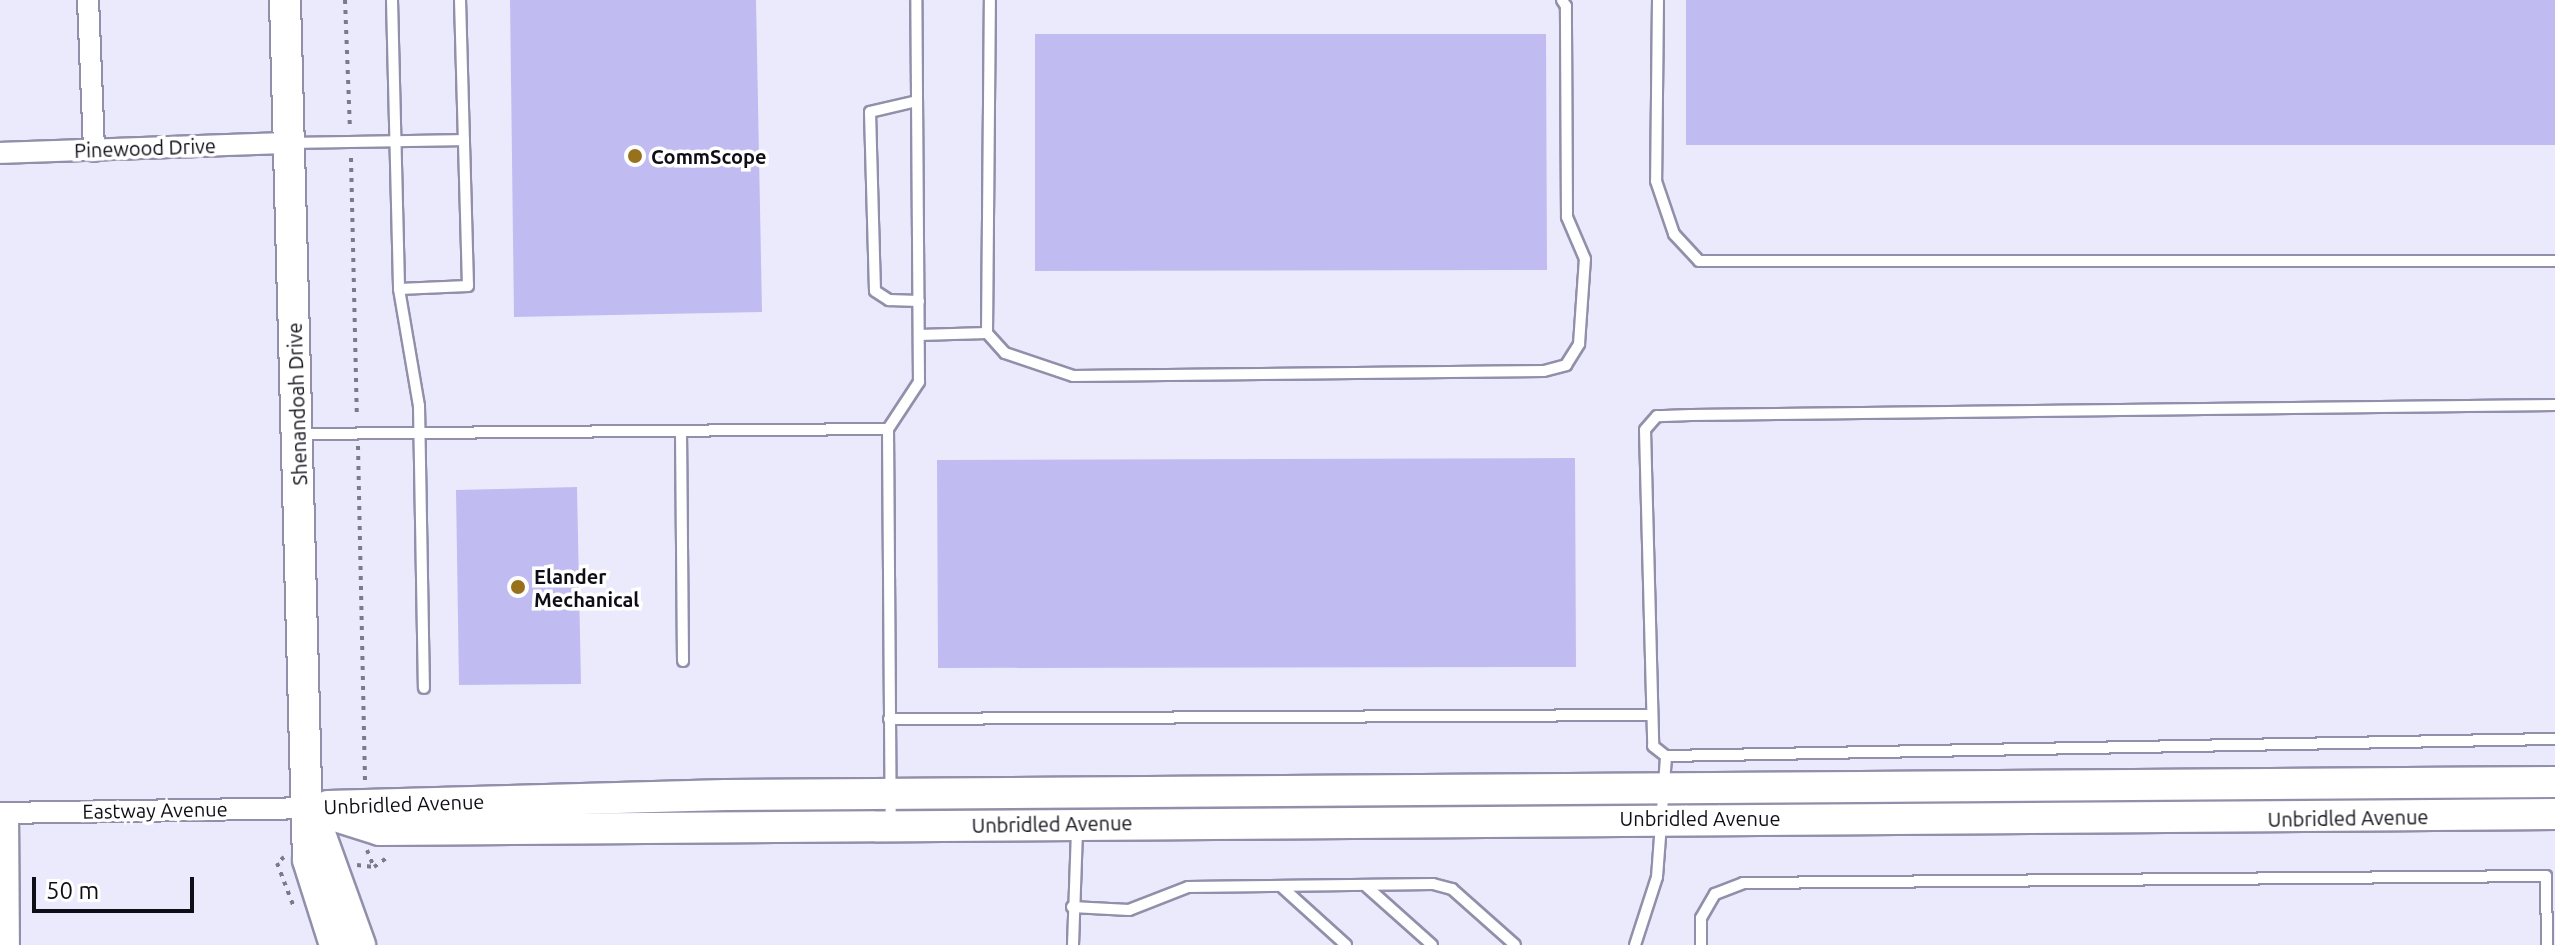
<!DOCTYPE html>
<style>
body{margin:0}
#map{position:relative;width:2555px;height:945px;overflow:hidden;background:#ebeafc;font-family:Ubuntu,sans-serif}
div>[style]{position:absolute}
.building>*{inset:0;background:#c0bcf1}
.path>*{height:4px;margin-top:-2px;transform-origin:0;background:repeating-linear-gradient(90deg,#7b7a88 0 4px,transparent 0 10px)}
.roads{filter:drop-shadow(2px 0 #918faa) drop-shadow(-2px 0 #918faa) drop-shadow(0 2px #918faa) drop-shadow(0 -2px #918faa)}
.lane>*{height:10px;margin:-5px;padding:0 5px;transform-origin:5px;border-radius:5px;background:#fff}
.street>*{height:20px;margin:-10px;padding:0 10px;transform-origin:10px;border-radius:10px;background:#fff}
.secondary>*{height:30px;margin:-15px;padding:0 15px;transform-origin:15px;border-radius:15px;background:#fff}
.dots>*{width:22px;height:22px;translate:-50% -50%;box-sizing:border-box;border:4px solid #fff;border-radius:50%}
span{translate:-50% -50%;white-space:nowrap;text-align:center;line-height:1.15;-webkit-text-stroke:7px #fff;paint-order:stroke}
.street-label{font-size:20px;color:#0f0e17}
.poi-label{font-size:20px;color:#0f0e17;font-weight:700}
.left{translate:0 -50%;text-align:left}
.scale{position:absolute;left:32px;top:877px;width:162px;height:36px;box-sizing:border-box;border:4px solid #0f0e17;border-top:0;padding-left:10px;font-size:24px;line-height:28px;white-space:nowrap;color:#0f0e17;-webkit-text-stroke:6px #fff;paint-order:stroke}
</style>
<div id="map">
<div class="building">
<div style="clip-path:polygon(510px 0,756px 0,762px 312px,514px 317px)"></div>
<div style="clip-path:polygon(1686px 0,2555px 0,2555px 145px,1686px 145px)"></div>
<div style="clip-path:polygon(1035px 34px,1546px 34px,1547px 270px,1035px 271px)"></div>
<div style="clip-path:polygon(1575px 458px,1576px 667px,938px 668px,937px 460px)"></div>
<div style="clip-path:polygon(577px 487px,581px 684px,459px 685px,456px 490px)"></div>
</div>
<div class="path">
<div style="left:345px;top:0;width:130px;rotate:87.8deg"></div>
<div style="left:351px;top:158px;width:259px;rotate:88.7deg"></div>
<div style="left:358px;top:446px;width:335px;rotate:88.8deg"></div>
<div style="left:367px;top:850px;width:18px;rotate:68deg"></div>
<div style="left:284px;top:857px;width:9px;rotate:139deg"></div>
<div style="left:277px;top:863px;width:45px;rotate:69.1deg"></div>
<div style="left:357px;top:865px;width:17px;rotate:7deg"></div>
<div style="left:374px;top:867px;width:19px;rotate:-36deg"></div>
</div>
<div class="roads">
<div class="lane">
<div style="left:392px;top:0;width:289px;rotate:88.6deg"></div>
<div style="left:399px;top:289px;width:69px;rotate:-2.5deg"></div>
<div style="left:468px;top:286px;width:286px;rotate:-91.6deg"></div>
<div style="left:1658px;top:0;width:181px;rotate:90.6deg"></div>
<div style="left:1656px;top:181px;width:56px;rotate:71.2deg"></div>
<div style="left:1674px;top:234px;width:37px;rotate:47deg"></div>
<div style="left:1699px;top:261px;width:856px"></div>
<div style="left:917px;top:101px;width:48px;rotate:166.8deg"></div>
<div style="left:870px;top:112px;width:179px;rotate:88.4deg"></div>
<div style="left:875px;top:291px;width:17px;rotate:33deg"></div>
<div style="left:889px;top:300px;width:30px;rotate:2deg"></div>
<div style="left:294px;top:143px;width:170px;rotate:-1deg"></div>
<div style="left:399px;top:289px;width:119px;rotate:80.3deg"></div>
<div style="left:419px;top:406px;width:282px;rotate:89deg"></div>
<div style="left:987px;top:333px;width:333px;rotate:-89.5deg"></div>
<div style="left:919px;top:335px;width:68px;rotate:-1.7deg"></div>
<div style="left:987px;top:333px;width:27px;rotate:48deg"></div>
<div style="left:1005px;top:353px;width:72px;rotate:18.7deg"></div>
<div style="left:1073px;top:376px;width:471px;rotate:-0.6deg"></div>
<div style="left:1544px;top:371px;width:23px;rotate:-15deg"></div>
<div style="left:1566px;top:365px;width:25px;rotate:-58deg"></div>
<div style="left:1579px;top:344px;width:85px;rotate:-86deg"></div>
<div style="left:1585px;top:259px;width:46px;rotate:-113.2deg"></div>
<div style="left:1567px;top:217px;width:211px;rotate:-90.3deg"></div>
<div style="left:1566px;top:6px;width:7px;rotate:-124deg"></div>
<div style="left:2555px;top:405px;width:864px;rotate:179.34deg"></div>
<div style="left:1691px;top:415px;width:34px;rotate:178deg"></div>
<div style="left:1657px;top:416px;width:18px;rotate:131deg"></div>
<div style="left:1645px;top:430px;width:316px;rotate:88.5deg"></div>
<div style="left:1653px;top:746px;width:16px;rotate:38deg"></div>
<div style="left:1666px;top:756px;width:889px;rotate:-1.1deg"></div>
<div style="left:888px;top:429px;width:394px;rotate:89.6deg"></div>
<div style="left:681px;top:431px;width:230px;rotate:89.5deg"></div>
<div style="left:300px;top:434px;width:588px;rotate:-0.49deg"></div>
<div style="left:888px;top:429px;width:56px;rotate:-56.6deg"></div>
<div style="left:919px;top:382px;width:382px;rotate:-90.4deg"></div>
<div style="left:889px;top:719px;width:763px;rotate:-0.3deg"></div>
<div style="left:1367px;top:887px;width:87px;rotate:41.7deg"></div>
<div style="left:1283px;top:888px;width:85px;rotate:42.1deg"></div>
<div style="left:1072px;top:907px;width:57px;rotate:3deg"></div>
<div style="left:1129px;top:910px;width:63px;rotate:-21.3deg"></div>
<div style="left:1188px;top:887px;width:245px;rotate:-0.7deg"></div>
<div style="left:1433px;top:884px;width:20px;rotate:15deg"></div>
<div style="left:1452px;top:889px;width:84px;rotate:41.6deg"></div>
<div style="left:1073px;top:945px;width:115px;rotate:-88deg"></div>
<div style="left:1635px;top:945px;width:71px;rotate:-72.1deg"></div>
<div style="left:1657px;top:877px;width:121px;rotate:-85.7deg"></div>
<div style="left:1701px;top:945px;width:27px;rotate:-90deg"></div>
<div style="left:1701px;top:918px;width:28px;rotate:-60deg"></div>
<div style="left:1715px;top:894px;width:30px;rotate:-21deg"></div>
<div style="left:1743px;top:883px;width:803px;rotate:-0.5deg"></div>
<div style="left:2546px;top:876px;width:69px;rotate:89.2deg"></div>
</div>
<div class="street">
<div style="left:88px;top:0;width:151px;rotate:87.7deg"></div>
<div style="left:0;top:153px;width:289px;rotate:-2deg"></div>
<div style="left:0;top:813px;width:310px;rotate:-0.9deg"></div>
<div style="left:8px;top:813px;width:132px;rotate:89.6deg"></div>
</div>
<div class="secondary">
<div style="left:285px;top:0;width:860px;rotate:88.47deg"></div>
<div style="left:308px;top:860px;width:89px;rotate:72.4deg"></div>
<div style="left:328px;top:806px;width:398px;rotate:-1.6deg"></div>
<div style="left:726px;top:795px;width:1829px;rotate:-0.41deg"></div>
<div style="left:310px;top:808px;width:73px;rotate:17.4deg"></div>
<div style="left:380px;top:830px;width:2175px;rotate:-0.42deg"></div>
<div style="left:314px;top:817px;width:136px;rotate:70.2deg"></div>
</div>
</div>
<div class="dots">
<div style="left:635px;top:156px;background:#98711c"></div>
<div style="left:518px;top:587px;background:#98711c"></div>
</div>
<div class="street-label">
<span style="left:145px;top:148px;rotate:-2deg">Pinewood Drive</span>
<span style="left:297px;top:404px;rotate:-92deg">Shenandoah Drive</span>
<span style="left:404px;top:804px;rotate:-2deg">Unbridled Avenue</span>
<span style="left:155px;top:810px;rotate:-1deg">Eastway Avenue</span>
<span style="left:1700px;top:818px">Unbridled Avenue</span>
<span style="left:2348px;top:818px;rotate:-1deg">Unbridled Avenue</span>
<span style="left:1052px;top:824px;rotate:-1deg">Unbridled Avenue</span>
</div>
<div class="poi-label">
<span class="left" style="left:651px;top:156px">CommScope</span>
<span class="left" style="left:534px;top:588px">Elander<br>Mechanical</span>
</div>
<div class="scale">50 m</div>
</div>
